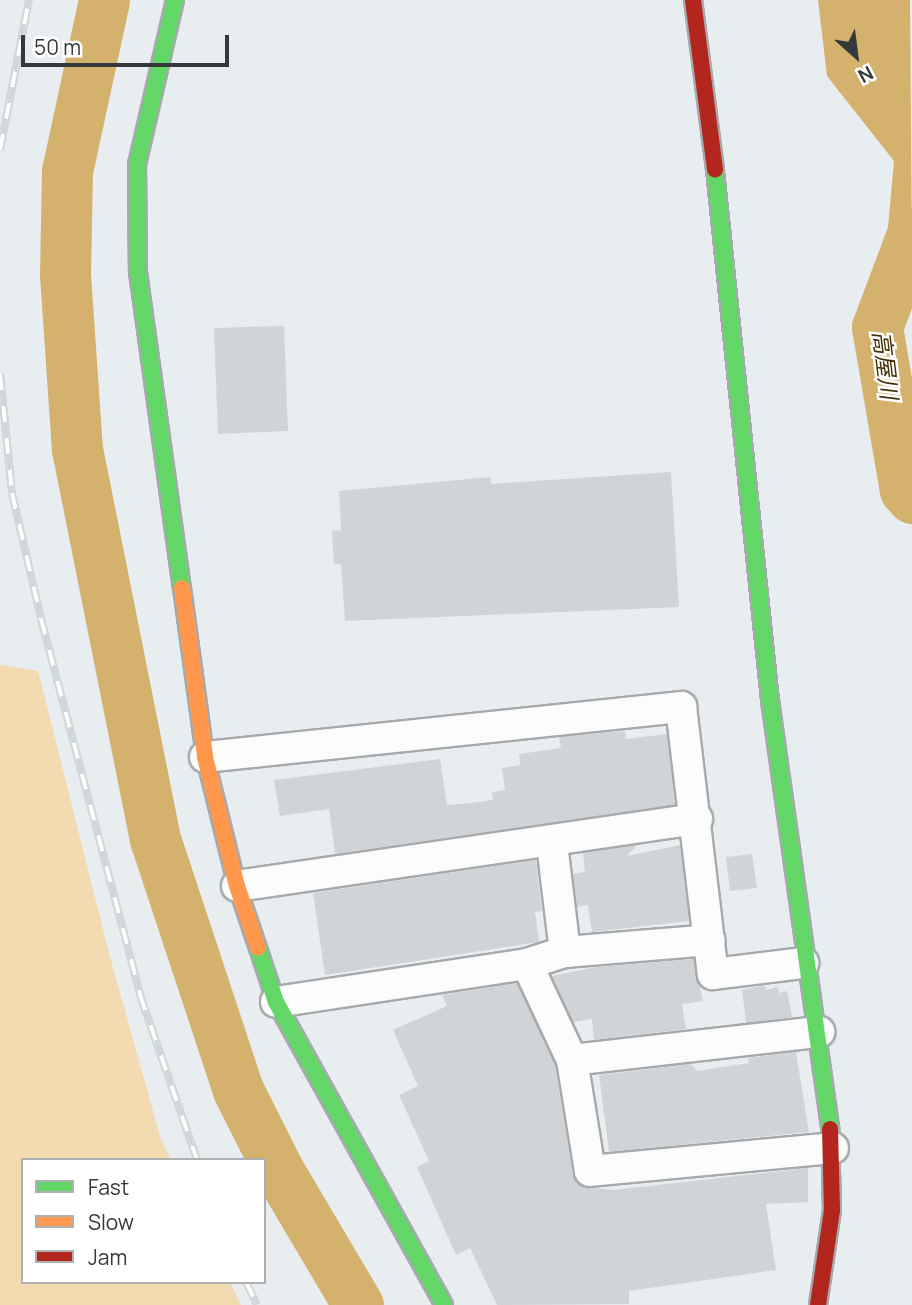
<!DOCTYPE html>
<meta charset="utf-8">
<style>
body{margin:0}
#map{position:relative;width:912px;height:1305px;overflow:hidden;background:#e8edf0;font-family:Manrope,"Noto Sans JP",sans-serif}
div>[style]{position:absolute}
.green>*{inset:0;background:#f2dbb0}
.water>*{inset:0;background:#d4b26e}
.river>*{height:51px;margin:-25.5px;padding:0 25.5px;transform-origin:25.5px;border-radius:25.5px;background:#d4b26e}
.building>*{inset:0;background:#d0d4d6}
.roads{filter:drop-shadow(2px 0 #a6aaac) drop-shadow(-2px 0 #a6aaac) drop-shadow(0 2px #a6aaac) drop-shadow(0 -2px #a6aaac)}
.street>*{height:30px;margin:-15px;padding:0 15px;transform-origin:15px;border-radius:15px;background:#fcfcfd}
.fast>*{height:16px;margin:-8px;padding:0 8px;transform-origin:8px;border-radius:8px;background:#63d668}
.slow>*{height:16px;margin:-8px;padding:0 8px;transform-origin:8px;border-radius:8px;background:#ff974d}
.jam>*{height:16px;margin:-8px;padding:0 8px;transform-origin:8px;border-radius:8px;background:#b3261e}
.rail>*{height:8px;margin-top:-4px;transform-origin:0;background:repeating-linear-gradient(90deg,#fff 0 16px,#d4d5d6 0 32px);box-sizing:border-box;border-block:2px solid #d4d5d6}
span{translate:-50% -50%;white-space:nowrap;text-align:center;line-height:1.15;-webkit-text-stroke:5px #fff;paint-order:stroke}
.water-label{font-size:23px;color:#453005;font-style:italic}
.legend{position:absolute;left:21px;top:1158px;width:245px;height:126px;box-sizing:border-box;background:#fff;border:2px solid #afb0b1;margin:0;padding:9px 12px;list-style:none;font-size:21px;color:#36393b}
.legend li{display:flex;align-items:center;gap:14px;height:35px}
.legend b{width:35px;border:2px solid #afb0b1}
.north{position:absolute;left:821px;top:21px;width:70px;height:70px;-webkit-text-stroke:5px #fff;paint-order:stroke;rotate:152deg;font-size:19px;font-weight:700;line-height:28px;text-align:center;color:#36393b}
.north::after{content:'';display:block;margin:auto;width:24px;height:32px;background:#36393b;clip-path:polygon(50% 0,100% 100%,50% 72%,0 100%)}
.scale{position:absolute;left:21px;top:35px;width:208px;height:32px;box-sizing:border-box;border:4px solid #36393b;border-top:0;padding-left:9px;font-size:21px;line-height:24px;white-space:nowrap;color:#36393b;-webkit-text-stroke:5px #fff;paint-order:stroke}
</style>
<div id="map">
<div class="green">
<div style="clip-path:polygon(0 665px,38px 671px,109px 953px,161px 1140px,171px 1160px,23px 1160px,23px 1282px,230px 1282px,241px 1305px,0 1305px)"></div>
</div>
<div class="water">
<div style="clip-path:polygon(818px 0,910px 0,912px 256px,887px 238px,894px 161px,827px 76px)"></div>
</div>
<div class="river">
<div style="left:104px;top:0;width:175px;rotate:102.2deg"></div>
<div style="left:67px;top:171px;width:103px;rotate:91.1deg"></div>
<div style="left:65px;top:274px;width:175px;rotate:86.1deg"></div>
<div style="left:77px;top:449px;width:398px;rotate:78.7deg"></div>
<div style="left:155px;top:839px;width:264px;rotate:71.7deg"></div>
<div style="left:238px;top:1090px;width:87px;rotate:63.4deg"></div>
<div style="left:277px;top:1168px;width:159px;rotate:59.4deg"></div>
<div style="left:912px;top:234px;width:99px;rotate:110.6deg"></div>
<div style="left:877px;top:327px;width:165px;rotate:80.3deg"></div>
<div style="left:905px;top:490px;width:11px;rotate:49deg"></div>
</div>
<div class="building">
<div style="clip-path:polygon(284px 326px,288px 431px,218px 434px,214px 328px)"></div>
<div style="clip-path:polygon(671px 472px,679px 607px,345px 621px,341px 564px,334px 564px,332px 531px,341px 530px,339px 491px,491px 477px,491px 484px)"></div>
<div style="clip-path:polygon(625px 731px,626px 739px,667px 734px,675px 805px,335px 854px,329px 809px,280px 816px,274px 780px,440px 759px,447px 805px,470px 803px,493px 800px,492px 792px,505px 790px,502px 768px,520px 765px,519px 754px,561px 748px,559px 737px)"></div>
<div style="clip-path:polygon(637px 845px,627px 856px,680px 845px,689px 921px,592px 932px,588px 905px,577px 907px,573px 874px,585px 872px,583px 853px)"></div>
<div style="clip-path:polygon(752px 854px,757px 888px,730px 891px,726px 857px)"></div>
<div style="clip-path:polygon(536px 860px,542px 911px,535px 912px,539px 942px,325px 975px,313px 893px)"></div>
<div style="clip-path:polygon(694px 959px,703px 1001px,682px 1004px,686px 1029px,594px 1040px,592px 1019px,573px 1022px,552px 976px,596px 967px)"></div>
<div style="clip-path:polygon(517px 983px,555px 1065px,573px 1174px,583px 1187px,613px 1190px,808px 1168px,808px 1202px,766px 1204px,776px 1270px,629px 1291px,629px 1304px,497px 1305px,470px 1248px,456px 1255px,417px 1167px,429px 1161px,399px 1095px,418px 1086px,393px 1030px,447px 1006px,442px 995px)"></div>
<div style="clip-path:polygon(765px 985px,766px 990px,778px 987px,779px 993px,787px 991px,792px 1017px,746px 1023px,742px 990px)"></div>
<div style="clip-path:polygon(796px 1052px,809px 1132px,609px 1152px,599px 1075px,691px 1064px,697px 1071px,749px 1063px,748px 1058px)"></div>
</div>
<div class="roads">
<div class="street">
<div style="left:205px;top:757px;width:479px;rotate:-6deg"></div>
<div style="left:681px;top:707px;width:269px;rotate:83.2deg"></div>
<div style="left:713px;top:974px;width:91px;rotate:-7deg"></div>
<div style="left:552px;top:844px;width:109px;rotate:83.1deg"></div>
<div style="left:237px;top:886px;width:465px;rotate:-8.3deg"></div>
<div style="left:527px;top:964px;width:106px;rotate:64.9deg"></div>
<div style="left:572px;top:1060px;width:249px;rotate:-6.5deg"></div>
<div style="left:276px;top:1002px;width:254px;rotate:-8.6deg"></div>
<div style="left:527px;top:964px;width:40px;rotate:-18deg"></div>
<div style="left:565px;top:952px;width:145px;rotate:-4.7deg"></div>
<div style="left:572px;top:1060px;width:112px;rotate:80.8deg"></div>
<div style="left:590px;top:1171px;width:244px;rotate:-5.4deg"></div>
</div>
<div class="fast">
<div style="left:175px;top:0;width:168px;rotate:103deg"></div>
<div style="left:137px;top:164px;width:108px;rotate:89.5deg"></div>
<div style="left:138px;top:272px;width:319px;rotate:82.1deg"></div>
<div style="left:715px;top:170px;width:533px;rotate:84.08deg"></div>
<div style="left:770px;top:700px;width:433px;rotate:82deg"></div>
<div style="left:258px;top:948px;width:57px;rotate:71.6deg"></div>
<div style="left:276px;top:1002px;width:346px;rotate:61deg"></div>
</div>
<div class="slow">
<div style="left:182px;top:588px;width:171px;rotate:82.2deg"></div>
<div style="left:205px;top:757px;width:133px;rotate:76.1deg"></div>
<div style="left:237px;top:886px;width:65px;rotate:71.3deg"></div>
</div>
<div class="jam">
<div style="left:693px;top:0;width:171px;rotate:82.6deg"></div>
<div style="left:818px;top:1305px;width:96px;rotate:-81.6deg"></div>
<div style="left:832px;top:1210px;width:81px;rotate:-91.4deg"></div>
</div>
</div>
<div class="rail">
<div style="left:0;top:150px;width:153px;rotate:-79.1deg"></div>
<div style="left:0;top:374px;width:120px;rotate:84.2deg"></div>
<div style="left:12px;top:493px;width:129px;rotate:77deg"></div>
<div style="left:41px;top:619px;width:389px;rotate:75.2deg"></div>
<div style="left:140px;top:995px;width:175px;rotate:70.9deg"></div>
<div style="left:246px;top:1282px;width:25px;rotate:64deg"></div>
</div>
<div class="water-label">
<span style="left:886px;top:365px;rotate:83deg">高屋川</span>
</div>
<ul class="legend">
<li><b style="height:9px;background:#63d668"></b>Fast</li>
<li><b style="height:9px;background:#ff974d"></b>Slow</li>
<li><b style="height:9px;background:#b3261e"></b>Jam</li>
</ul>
<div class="north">N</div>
<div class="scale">50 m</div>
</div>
